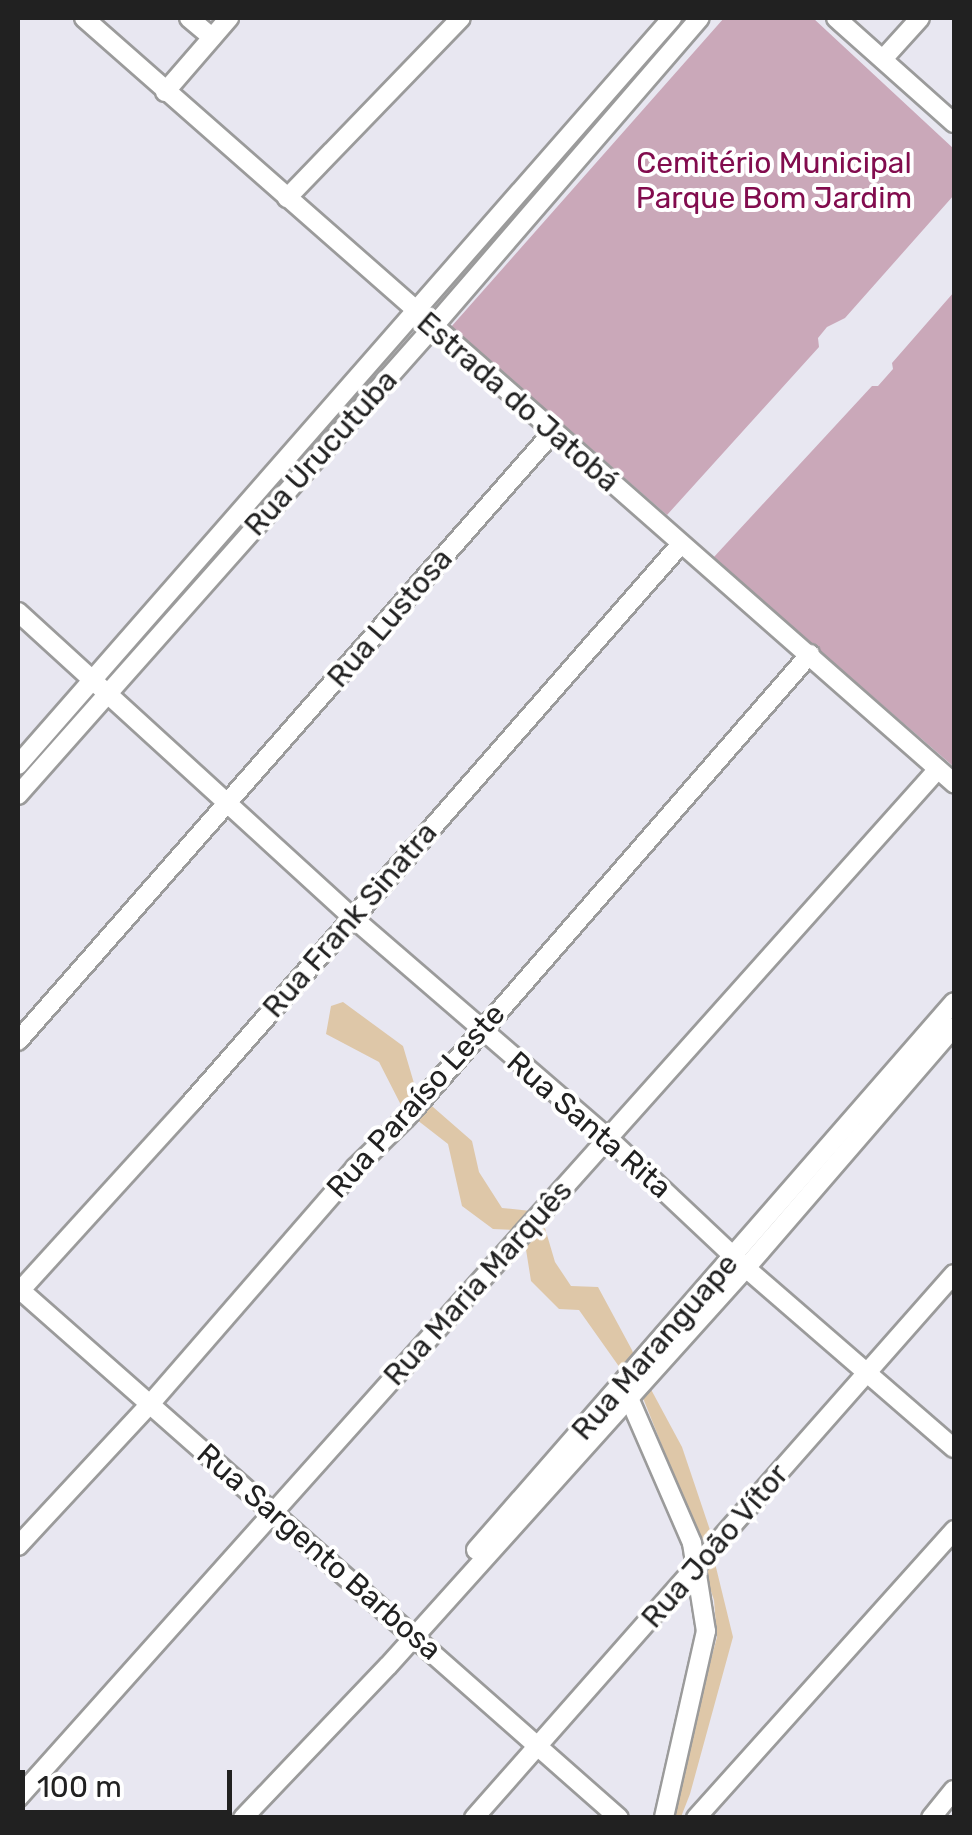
<!DOCTYPE html>
<meta charset="utf-8">
<style>
body{margin:0}
#map{position:relative;width:972px;height:1835px;overflow:hidden;background:#e8e7f1;font-family:Rubik,sans-serif}
div>[style]{position:absolute}
.cemetery>*{inset:0;background:#caa8b9}
.water>*{inset:0;background:#dec7a8}
.roads{filter:drop-shadow(2px 0 #9b9b9b) drop-shadow(-2px 0 #9b9b9b) drop-shadow(0 2px #9b9b9b) drop-shadow(0 -2px #9b9b9b)}
.minor>*{height:18px;margin:-9px;padding:0 9px;transform-origin:9px;border-radius:9px;background:#fff}
span{translate:-50% -50%;white-space:nowrap;text-align:center;line-height:1.15;-webkit-text-stroke:8px #fff;paint-order:stroke}
.park-label{font-size:30px;color:#820c4e}
.street-label{font-size:30px;color:#212121}
.frame{position:absolute;inset:0;border:20px solid #212121;pointer-events:none}
.scale{position:absolute;left:20px;top:1770px;width:212px;height:45px;box-sizing:border-box;border:5px solid #212121;border-top:0;padding-left:12px;font-size:30px;line-height:35px;white-space:nowrap;color:#212121;-webkit-text-stroke:8px #fff;paint-order:stroke}
</style>
<div id="map">
<div class="cemetery">
<div style="clip-path:polygon(724px 18px,813px 18px,954px 149px,954px 195px,845px 318px,827px 327px,818px 338px,819px 347px,667px 515px,451px 327px)"></div>
<div style="clip-path:polygon(954px 292px,954px 767px,713px 558px,872px 386px,878px 386px,893px 369px,892px 363px)"></div>
</div>
<div class="water">
<div style="clip-path:polygon(343px 1002px,403px 1046px,416px 1090px,402px 1107px,379px 1062px,326px 1034px,331px 1006px)"></div>
<div style="clip-path:polygon(425px 1100px,472px 1141px,479px 1172px,502px 1208px,531px 1211px,514px 1230px,493px 1229px,462px 1206px,448px 1144px,412px 1116px)"></div>
<div style="clip-path:polygon(542px 1218px,555px 1262px,571px 1286px,598px 1287px,632px 1350px,636px 1361px,625px 1375px,579px 1310px,559px 1309px,531px 1281px,524px 1237px)"></div>
<div style="clip-path:polygon(647px 1382px,682px 1447px,712px 1536px,702px 1546px,641px 1393px)"></div>
<div style="clip-path:polygon(713px 1555px,733px 1637px,690px 1794px,681px 1817px,668px 1818px,717px 1637px,714px 1600px,702px 1565px)"></div>
</div>
<div class="roads">
<div class="minor">
<div style="left:84px;top:18px;width:1159px;rotate:41.33deg"></div>
<div style="left:189px;top:18px;width:30px;rotate:40deg"></div>
<div style="left:836px;top:18px;width:158px;rotate:41.7deg"></div>
<div style="left:883px;top:59px;width:55px;rotate:-47.9deg"></div>
<div style="left:165px;top:92px;width:98px;rotate:-49.1deg"></div>
<div style="left:287px;top:198px;width:250px;rotate:-46deg"></div>
<div style="left:18px;top:612px;width:452px;rotate:42.4deg"></div>
<div style="left:352px;top:917px;width:338px;rotate:40.8deg"></div>
<div style="left:608px;top:1138px;width:190px;rotate:43.3deg"></div>
<div style="left:746px;top:1268px;width:275px;rotate:40.9deg"></div>
<div style="left:18px;top:765px;width:993px;rotate:-48.8deg"></div>
<div style="left:18px;top:795px;width:625px;rotate:-48.43deg"></div>
<div style="left:433px;top:327px;width:408px;rotate:-49.2deg"></div>
<div style="left:18px;top:1041px;width:811px;rotate:-48.7deg"></div>
<div style="left:18px;top:1288px;width:801px;rotate:41.41deg"></div>
<div style="left:18px;top:1293px;width:256px;rotate:-47.7deg"></div>
<div style="left:190px;top:1104px;width:743px;rotate:-48.76deg"></div>
<div style="left:629px;top:1398px;width:158px;rotate:66.5deg"></div>
<div style="left:692px;top:1543px;width:89px;rotate:81deg"></div>
<div style="left:706px;top:1631px;width:192px;rotate:102.7deg"></div>
<div style="left:18px;top:1546px;width:195px;rotate:-47.1deg"></div>
<div style="left:151px;top:1403px;width:311px;rotate:-49deg"></div>
<div style="left:355px;top:1168px;width:73px;rotate:-44.4deg"></div>
<div style="left:407px;top:1117px;width:614px;rotate:-48.96deg"></div>
<div style="left:476px;top:1550px;width:727px;rotate:-48.9deg"></div>
<div style="left:18px;top:1798px;width:1380px;rotate:-48.2deg"></div>
<div style="left:243px;top:1818px;width:210px;rotate:-46.4deg"></div>
<div style="left:388px;top:1666px;width:535px;rotate:-48.03deg"></div>
<div style="left:746px;top:1268px;width:318px;rotate:-49.2deg"></div>
<div style="left:474px;top:1818px;width:725px;rotate:-48.58deg"></div>
<div style="left:696px;top:1818px;width:387px;rotate:-48.1deg"></div>
<div style="left:931px;top:1818px;width:36px;rotate:-51deg"></div>
</div>
</div>
<div class="park-label">
<span style="left:774px;top:180px">Cemitério Municipal<br>Parque Bom Jardim</span>
</div>
<div class="street-label">
<span style="left:518px;top:402px;rotate:41deg">Estrada do Jatobá</span>
<span style="left:321px;top:453px;rotate:-48deg">Rua Urucutuba</span>
<span style="left:390px;top:618px;rotate:-49deg">Rua Lustosa</span>
<span style="left:350px;top:920px;rotate:-49deg">Rua Frank Sinatra</span>
<span style="left:416px;top:1101px;rotate:-48deg">Rua Paraíso Leste</span>
<span style="left:589px;top:1125px;rotate:41deg">Rua Santa Rita</span>
<span style="left:478px;top:1283px;rotate:-48deg">Rua Maria Marquês</span>
<span style="left:655px;top:1347px;rotate:-49deg">Rua Maranguape</span>
<span style="left:715px;top:1546px;rotate:-49deg">Rua João Vítor</span>
<span style="left:319px;top:1552px;rotate:41deg">Rua Sargento Barbosa</span>
</div>
<div class="frame"></div>
<div class="scale">100 m</div>
</div>
